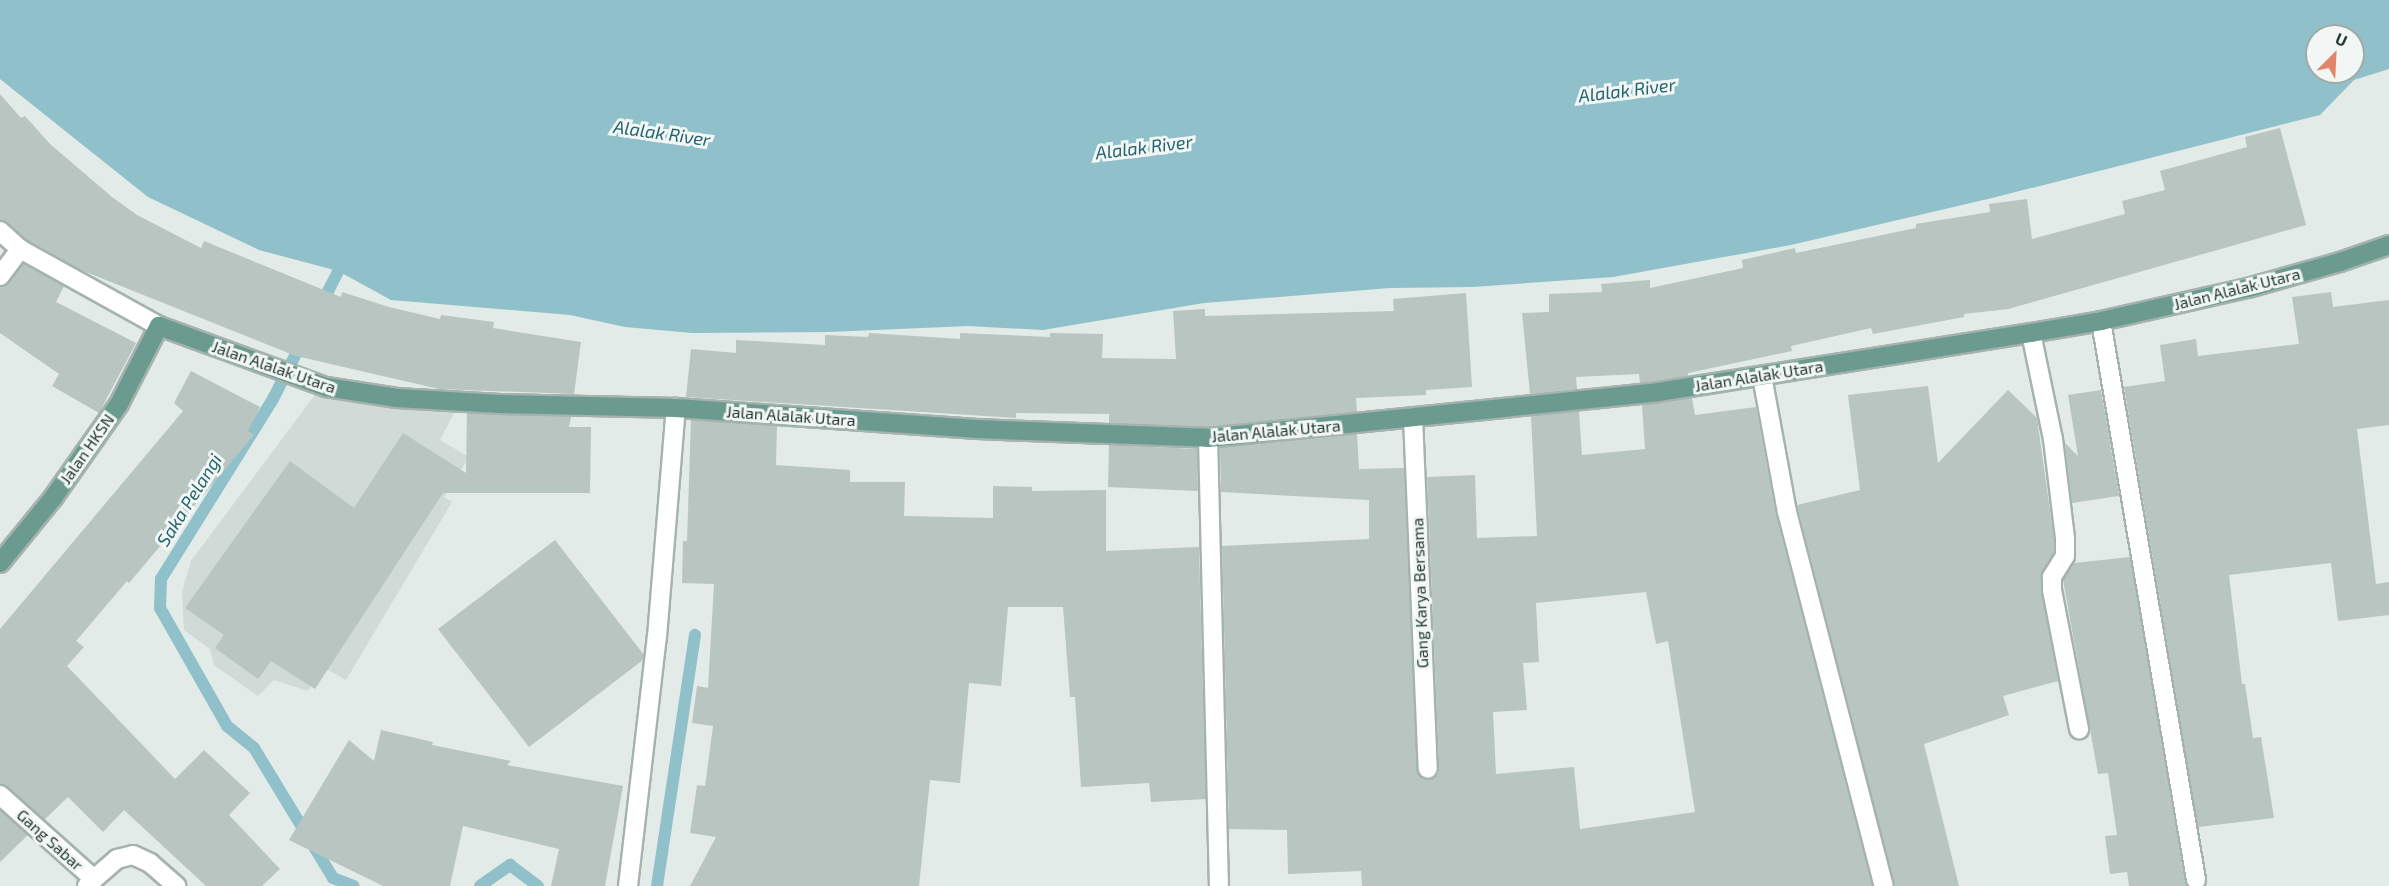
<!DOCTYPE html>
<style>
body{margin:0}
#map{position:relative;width:2389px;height:886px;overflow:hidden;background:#e2ebe7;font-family:"Exo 2",sans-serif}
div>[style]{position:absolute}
.built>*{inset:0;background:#d0dad6}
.water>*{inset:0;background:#90c1ca}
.stream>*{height:12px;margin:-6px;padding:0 6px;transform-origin:6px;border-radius:6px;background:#90c1ca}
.building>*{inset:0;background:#b8c5c0}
.roads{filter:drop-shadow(2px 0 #a5b2ae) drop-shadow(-2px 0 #a5b2ae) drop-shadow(0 2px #a5b2ae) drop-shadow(0 -2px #a5b2ae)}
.street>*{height:18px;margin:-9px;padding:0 9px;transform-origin:9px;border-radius:9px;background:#fff}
.secondary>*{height:18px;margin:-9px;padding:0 9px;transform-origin:9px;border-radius:9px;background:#fff}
.primary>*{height:18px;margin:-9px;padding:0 9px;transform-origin:9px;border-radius:9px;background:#6b9b8e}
span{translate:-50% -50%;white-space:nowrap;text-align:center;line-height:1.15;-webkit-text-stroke:6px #f2f7f5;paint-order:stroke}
.street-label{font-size:16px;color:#243a34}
.water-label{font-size:18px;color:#25636f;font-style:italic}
.north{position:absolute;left:2305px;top:24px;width:60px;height:60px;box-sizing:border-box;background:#f2f7f5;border:2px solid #a0aba8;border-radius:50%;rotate:24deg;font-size:16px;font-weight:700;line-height:24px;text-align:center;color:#243a34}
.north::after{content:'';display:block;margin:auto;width:21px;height:27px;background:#e28568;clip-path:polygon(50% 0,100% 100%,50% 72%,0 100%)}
</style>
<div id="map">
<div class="built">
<div style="clip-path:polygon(320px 388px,456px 409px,440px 440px,469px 457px,444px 497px,452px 502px,346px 680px,323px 667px,308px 691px,274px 680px,258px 696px,214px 665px,210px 649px,184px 630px,182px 592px,191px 561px)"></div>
</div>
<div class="water">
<div style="clip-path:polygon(evenodd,0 0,2389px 0,2389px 69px,2354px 80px,2320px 115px,1992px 198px,1791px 245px,1613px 277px,1473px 287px,1390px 288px,1204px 303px,1043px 330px,968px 326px,829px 332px,692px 333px,625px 327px,570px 315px,391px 300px,338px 271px,259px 250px,148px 197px,0 79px,0 0,2317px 36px,2353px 36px,2353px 72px,2317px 72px,2317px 36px)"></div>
</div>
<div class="stream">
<div style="left:321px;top:305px;width:38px;rotate:-63deg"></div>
<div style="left:338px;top:271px;width:16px;rotate:-76deg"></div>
<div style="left:302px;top:342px;width:64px;rotate:117deg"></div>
<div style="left:273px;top:399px;width:212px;rotate:121.9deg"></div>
<div style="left:161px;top:579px;width:29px;rotate:92deg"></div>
<div style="left:160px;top:608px;width:136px;rotate:60.4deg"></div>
<div style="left:227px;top:726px;width:35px;rotate:39deg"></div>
<div style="left:254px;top:748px;width:152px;rotate:58.7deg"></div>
<div style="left:333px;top:878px;width:22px;rotate:21deg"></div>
<div style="left:480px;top:886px;width:37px;rotate:-35deg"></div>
<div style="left:510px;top:865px;width:35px;rotate:37deg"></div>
<div style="left:657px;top:886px;width:254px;rotate:-81.4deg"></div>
</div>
<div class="building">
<div style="clip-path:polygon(0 94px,21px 118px,25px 116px,50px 144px,112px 197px,137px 215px,201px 248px,204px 241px,341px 297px,342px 292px,389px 307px,440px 319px,441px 315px,494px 322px,493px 328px,581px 342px,574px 394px,439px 389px,296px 356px,81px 270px,27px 240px,8px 223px,0 220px)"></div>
<div style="clip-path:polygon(2280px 128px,2306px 225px,2008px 309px,1964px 314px,1964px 317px,1873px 334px,1871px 328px,1791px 346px,1792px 351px,1688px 373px,1688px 376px,1640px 383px,1639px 374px,1576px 377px,1577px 389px,1530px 394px,1522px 313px,1549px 312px,1549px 294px,1602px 292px,1601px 284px,1650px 280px,1650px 288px,1743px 268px,1742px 260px,1795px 248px,1796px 253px,1916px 228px,1916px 224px,1990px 212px,1989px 204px,2027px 199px,2032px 239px,2125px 214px,2122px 201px,2165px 190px,2160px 171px,2247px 147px,2245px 137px)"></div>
<div style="clip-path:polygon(23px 264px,64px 286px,56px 302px,136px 343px,99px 413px,52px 386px,59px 374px,0 333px,0 287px,9px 283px)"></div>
<div style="clip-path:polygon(2331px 292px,2333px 307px,2389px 300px,2389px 425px,2357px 429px,2376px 584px,2389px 582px,2389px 615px,2338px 621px,2331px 563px,2229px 575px,2242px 684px,2245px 684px,2253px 738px,2261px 737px,2274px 818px,2198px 827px,2124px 387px,2165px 381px,2160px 345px,2196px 339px,2198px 356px,2299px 344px,2292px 297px)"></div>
<div style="clip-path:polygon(1466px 293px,1472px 387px,1426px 390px,1426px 395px,1356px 398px,1357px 412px,1208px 427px,1109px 423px,1109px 414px,1016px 413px,1016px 418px,686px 397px,691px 349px,736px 353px,736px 340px,825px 345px,825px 335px,868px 337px,869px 333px,960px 339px,960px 333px,1050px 337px,1050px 333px,1103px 334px,1102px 358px,1176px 359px,1173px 311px,1205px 309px,1205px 316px,1394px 311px,1393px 299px)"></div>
<div style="clip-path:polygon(191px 371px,260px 407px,248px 431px,254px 435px,129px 583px,127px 581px,76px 641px,84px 647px,67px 666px,175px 779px,204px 750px,250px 793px,229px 815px,280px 869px,262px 886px,206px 886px,124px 810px,103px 832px,68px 797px,44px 820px,8px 787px,0 784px,0 629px,183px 411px,174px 403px)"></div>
<div style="clip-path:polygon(1928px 386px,1938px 463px,2008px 390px,2037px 418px,2054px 539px,2054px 553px,2042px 572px,2041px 590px,2058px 681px,2003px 696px,2009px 715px,1924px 744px,1959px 886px,1895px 886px,1797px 505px,1860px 490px,1848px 395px)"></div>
<div style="clip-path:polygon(2101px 390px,2119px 496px,2072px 503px,2065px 443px,2078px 456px,2068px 395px)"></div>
<div style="clip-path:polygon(evenodd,1692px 398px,1695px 415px,1756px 407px,1776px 515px,1872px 886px,1362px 886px,1361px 871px,1288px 874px,1287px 830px,1229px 829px,1222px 546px,1369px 539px,1369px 500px,1221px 492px,1220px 448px,1357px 434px,1359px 469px,1404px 468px,1417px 769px,1422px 779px,1429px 780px,1438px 775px,1439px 769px,1427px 477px,1475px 475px,1477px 538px,1537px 536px,1531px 416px,1579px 411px,1582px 455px,1645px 449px,1642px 405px,1692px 398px,1646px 592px,1656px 644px,1668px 641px,1695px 812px,1580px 829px,1574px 767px,1496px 774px,1493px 712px,1527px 710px,1523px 663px,1539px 662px,1536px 603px,1646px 592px)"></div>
<div style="clip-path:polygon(467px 413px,571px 417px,569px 427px,591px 427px,590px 493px,443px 493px,315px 689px,271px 661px,258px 679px,215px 648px,224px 635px,185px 608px,290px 461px,354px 508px,403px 433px,466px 473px)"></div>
<div style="clip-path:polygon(691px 420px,777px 426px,776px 465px,850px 470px,850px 482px,905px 482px,904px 516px,993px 518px,993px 486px,1032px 487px,1032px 491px,1106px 490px,1106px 551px,1199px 547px,1206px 799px,1151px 802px,1149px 783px,1081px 787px,1075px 697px,1070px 697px,1063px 607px,1008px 607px,1001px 686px,969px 683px,960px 783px,930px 780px,919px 886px,690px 886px,716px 837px,690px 833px,697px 785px,705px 786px,713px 726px,692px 723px,697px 686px,708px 688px,714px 584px,682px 583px,683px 541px,687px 541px)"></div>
<div style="clip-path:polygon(1109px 445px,1197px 449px,1198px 491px,1108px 487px)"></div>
<div style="clip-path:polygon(555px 540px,644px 655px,643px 660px,529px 747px,438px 629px)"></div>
<div style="clip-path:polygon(2130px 557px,2185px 882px,2186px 886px,2129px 886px,2127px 872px,2110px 874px,2105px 836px,2117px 835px,2108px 773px,2098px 774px,2063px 580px,2074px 563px)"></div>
<div style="clip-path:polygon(381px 730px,433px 742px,432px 745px,511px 761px,507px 765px,623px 786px,605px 886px,551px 886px,559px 849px,463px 826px,450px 886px,383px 886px,289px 840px,349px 740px,374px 761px)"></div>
<div style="clip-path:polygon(0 810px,28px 835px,0 862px)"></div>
</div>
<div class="roads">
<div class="street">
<div style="left:0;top:276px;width:34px;rotate:-53deg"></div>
<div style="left:2101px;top:321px;width:567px;rotate:80.35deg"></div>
<div style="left:2031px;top:333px;width:108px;rotate:78.3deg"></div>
<div style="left:2053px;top:439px;width:100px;rotate:83.1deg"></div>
<div style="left:2065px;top:538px;width:18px;rotate:90deg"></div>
<div style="left:2065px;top:556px;width:25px;rotate:122deg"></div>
<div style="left:2052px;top:577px;width:13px;rotate:90deg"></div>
<div style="left:2052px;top:590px;width:142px;rotate:79deg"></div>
<div style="left:1762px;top:376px;width:138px;rotate:79.6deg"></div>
<div style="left:1787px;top:512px;width:386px;rotate:75.5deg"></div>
<div style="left:1413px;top:417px;width:352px;rotate:87.6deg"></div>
<div style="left:1208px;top:438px;width:448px;rotate:88.6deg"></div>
<div style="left:0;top:795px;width:126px;rotate:41.8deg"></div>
<div style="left:94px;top:879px;width:10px;rotate:135deg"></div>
<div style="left:94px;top:879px;width:30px;rotate:-41deg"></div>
<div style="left:117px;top:859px;width:16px;rotate:-14deg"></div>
<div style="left:133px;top:855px;width:19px;rotate:25deg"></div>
<div style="left:150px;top:863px;width:35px;rotate:41deg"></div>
<div style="left:628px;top:886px;width:251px;rotate:-83.4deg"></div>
<div style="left:657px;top:637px;width:230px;rotate:-85.3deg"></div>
</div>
<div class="secondary">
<div style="left:0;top:231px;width:27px;rotate:42deg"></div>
<div style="left:20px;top:249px;width:159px;rotate:29deg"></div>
</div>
<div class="primary">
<div style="left:0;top:563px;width:84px;rotate:-50.8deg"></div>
<div style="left:53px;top:498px;width:115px;rotate:-54.9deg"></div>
<div style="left:119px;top:404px;width:88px;rotate:-62.9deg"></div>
<div style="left:159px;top:326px;width:178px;rotate:20.1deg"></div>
<div style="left:326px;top:387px;width:72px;rotate:8.8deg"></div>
<div style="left:397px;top:398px;width:103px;rotate:3.3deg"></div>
<div style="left:500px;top:404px;width:176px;rotate:1.3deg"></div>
<div style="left:676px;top:408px;width:302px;rotate:4deg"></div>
<div style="left:977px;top:429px;width:231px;rotate:2.2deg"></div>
<div style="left:1208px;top:438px;width:452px;rotate:-5.8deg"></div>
<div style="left:1658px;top:392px;width:378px;rotate:-9deg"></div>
<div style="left:2031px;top:333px;width:71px;rotate:-9.7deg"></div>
<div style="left:2101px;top:321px;width:151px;rotate:-12.7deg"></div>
<div style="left:2248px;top:288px;width:96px;rotate:-15.8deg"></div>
<div style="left:2340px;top:262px;width:52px;rotate:-19.1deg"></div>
</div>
</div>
<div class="street-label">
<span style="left:2237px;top:289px;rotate:-14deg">Jalan Alalak Utara</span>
<span style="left:274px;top:367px;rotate:19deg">Jalan Alalak Utara</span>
<span style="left:1759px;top:376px;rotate:-9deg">Jalan Alalak Utara</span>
<span style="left:791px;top:416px;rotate:4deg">Jalan Alalak Utara</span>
<span style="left:1276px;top:431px;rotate:-5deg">Jalan Alalak Utara</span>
<span style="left:87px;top:449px;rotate:-55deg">Jalan HKSN</span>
<span style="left:1420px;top:593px;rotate:-92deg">Gang Karya Bersama</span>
<span style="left:50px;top:840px;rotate:42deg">Gang Sabar</span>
</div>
<div class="water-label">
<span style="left:1627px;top:90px;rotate:-7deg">Alalak River</span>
<span style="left:662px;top:133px;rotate:8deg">Alalak River</span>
<span style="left:1144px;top:147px;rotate:-7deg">Alalak River</span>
<span style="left:189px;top:500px;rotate:-58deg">Saka Pelangi</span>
</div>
<div class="north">U</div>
</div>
